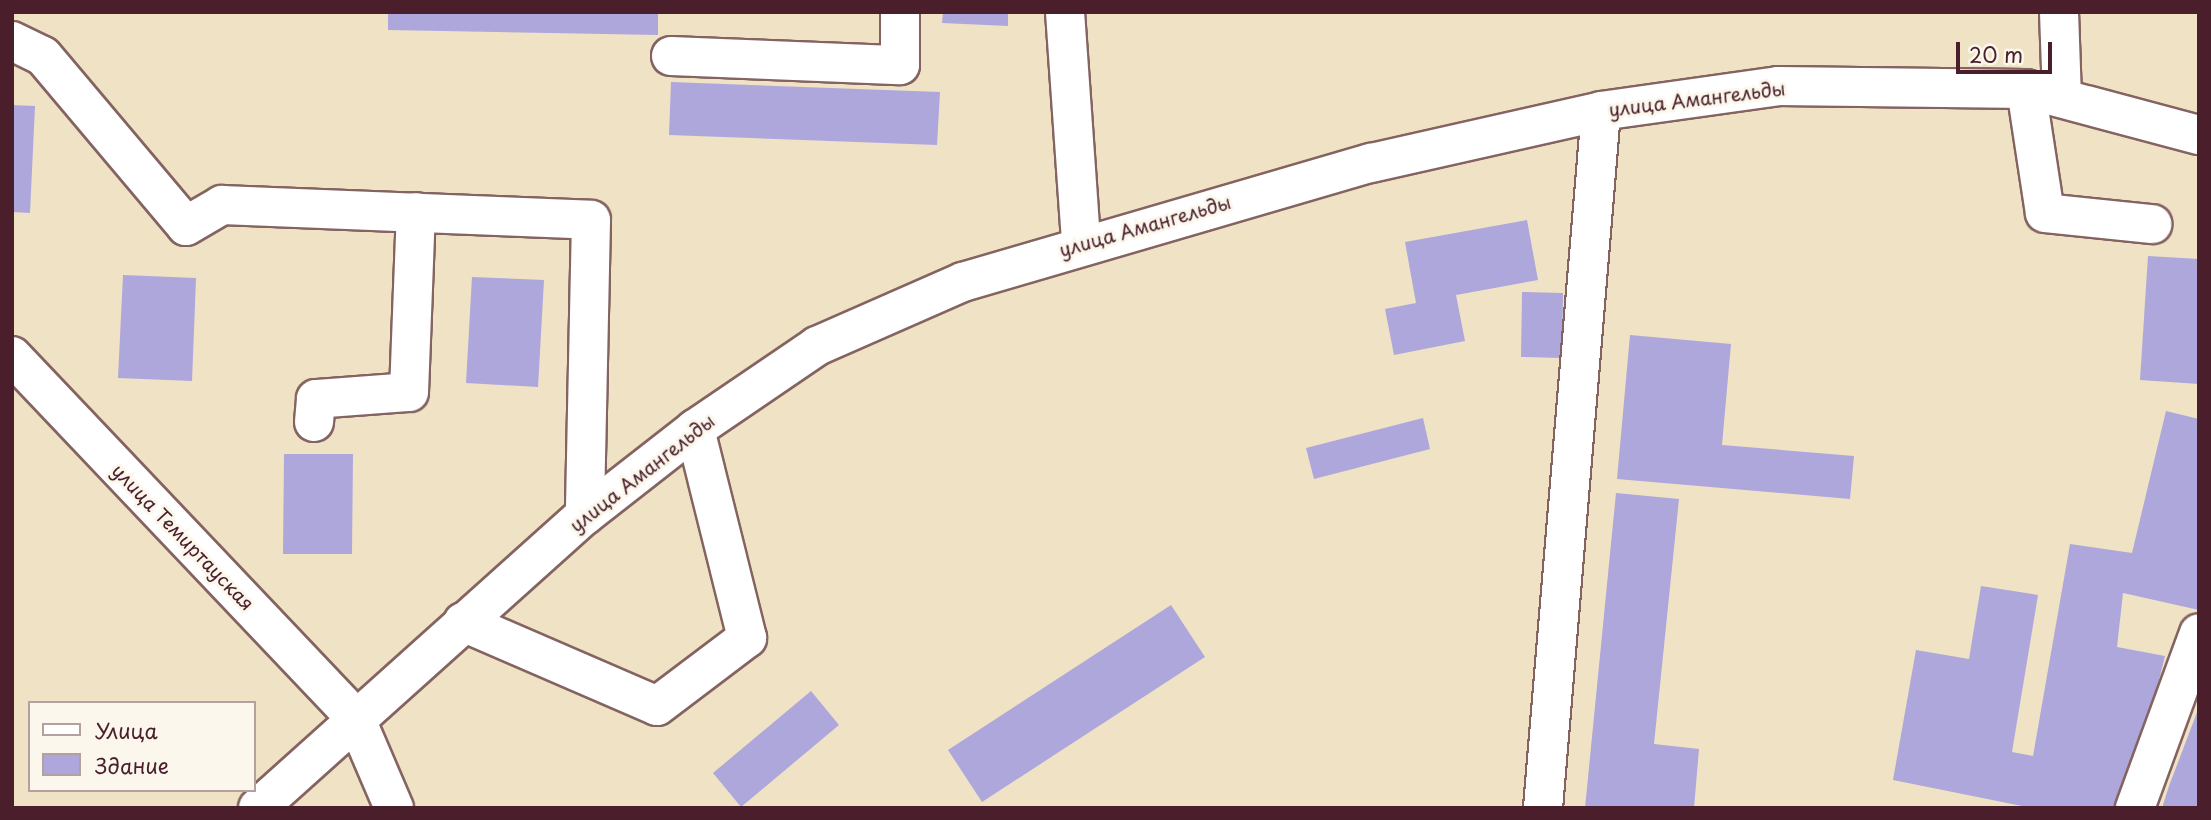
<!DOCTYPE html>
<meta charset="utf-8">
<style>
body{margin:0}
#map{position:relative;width:2211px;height:820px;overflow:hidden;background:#f0e2c5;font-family:"Playpen Sans",sans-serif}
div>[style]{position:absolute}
.building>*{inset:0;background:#ada7dc}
.roads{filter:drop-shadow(2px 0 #846361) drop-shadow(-2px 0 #846361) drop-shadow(0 2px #846361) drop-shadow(0 -2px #846361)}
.minor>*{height:38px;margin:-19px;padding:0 19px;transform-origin:19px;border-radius:19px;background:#fff}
span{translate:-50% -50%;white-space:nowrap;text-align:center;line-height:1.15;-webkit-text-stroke:6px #fbf7ec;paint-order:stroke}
.street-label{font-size:19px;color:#4a1f2b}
.frame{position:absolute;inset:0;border:14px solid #4a1f2b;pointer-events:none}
.legend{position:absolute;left:28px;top:701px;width:228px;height:91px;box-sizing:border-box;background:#fbf7ec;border:2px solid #b4a19f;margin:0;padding:9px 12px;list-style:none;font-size:21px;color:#4a1f2b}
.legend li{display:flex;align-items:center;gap:14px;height:35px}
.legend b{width:35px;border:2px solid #b4a19f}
.scale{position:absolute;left:1956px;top:42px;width:96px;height:32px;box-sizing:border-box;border:4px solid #4a1f2b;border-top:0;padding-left:9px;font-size:21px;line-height:24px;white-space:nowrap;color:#4a1f2b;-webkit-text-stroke:5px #fbf7ec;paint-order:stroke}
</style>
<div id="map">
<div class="building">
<div style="clip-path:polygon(388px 12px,658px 12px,658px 35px,388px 30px)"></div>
<div style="clip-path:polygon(943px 12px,1008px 12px,1008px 26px,942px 23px)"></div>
<div style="clip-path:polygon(671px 82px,940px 92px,937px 145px,669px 135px)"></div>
<div style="clip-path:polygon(12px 105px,35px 106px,30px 213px,12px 212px)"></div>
<div style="clip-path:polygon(1527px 220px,1538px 280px,1456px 295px,1465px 341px,1394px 355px,1385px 309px,1416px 303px,1405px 242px)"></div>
<div style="clip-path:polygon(2148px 256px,2199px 259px,2199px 384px,2140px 380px)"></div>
<div style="clip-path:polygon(123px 275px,196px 278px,192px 381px,118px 378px)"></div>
<div style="clip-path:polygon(472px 277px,544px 280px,538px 387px,466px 383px)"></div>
<div style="clip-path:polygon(1522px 292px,1563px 293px,1562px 358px,1521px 357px)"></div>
<div style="clip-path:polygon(1630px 335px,1731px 344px,1722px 445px,1854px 456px,1850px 499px,1617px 479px)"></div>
<div style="clip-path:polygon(2166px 411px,2199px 419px,2199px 610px,2123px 593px,2117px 647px,2165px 656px,2127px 808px,2032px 808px,1893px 780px,1916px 650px,1969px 659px,1981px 586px,2038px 595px,2012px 752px,2033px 756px,2070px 544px,2132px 553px)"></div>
<div style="clip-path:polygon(1423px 418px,1430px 449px,1314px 479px,1306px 448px)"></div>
<div style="clip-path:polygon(284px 454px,353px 454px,352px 554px,283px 554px)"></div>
<div style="clip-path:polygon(1616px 493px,1679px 499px,1654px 744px,1699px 749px,1694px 808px,1585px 808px)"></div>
<div style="clip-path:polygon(1171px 605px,1205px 657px,982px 802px,948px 750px)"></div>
<div style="clip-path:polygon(811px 691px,839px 725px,741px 807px,713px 773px)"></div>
<div style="clip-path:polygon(2199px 707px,2199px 808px,2162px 808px,2169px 786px)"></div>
</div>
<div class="roads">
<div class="minor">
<div style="left:1065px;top:12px;width:231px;rotate:86deg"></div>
<div style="left:2059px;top:12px;width:85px;rotate:88deg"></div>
<div style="left:12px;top:41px;width:34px;rotate:26deg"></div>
<div style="left:43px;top:56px;width:222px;rotate:49.9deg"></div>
<div style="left:186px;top:226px;width:42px;rotate:-30.3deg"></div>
<div style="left:222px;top:205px;width:369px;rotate:2.3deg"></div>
<div style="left:591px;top:220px;width:295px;rotate:91.2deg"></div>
<div style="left:671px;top:56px;width:229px;rotate:2.3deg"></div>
<div style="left:900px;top:65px;width:53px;rotate:-90deg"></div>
<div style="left:2026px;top:89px;width:125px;rotate:81.3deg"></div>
<div style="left:2045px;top:213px;width:108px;rotate:5.9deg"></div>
<div style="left:12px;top:356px;width:498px;rotate:46.5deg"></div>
<div style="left:355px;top:717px;width:99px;rotate:66.8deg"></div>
<div style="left:314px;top:422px;width:23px;rotate:-85deg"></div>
<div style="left:316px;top:399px;width:93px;rotate:-4.3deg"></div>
<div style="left:409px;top:392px;width:180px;rotate:-87.8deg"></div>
<div style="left:463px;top:622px;width:211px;rotate:23.4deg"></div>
<div style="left:657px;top:706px;width:113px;rotate:-37.1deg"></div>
<div style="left:747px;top:638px;width:215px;rotate:-104deg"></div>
<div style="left:258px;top:808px;width:439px;rotate:-41.9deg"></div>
<div style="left:585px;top:515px;width:140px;rotate:-38deg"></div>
<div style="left:695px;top:429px;width:148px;rotate:-34.2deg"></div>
<div style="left:817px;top:346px;width:159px;rotate:-23.7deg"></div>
<div style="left:963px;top:282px;width:425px;rotate:-16.3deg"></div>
<div style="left:1371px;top:163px;width:236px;rotate:-12.7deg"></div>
<div style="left:1601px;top:111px;width:179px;rotate:-8deg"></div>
<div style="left:1778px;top:86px;width:248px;rotate:0.7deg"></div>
<div style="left:2026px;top:89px;width:179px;rotate:14.9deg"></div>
<div style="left:1543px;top:808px;width:699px;rotate:-85.24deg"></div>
<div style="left:2135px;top:808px;width:186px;rotate:-69.9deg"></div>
</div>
</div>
<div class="street-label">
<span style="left:1697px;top:99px;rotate:-7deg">улица Амангельды</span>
<span style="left:1145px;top:226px;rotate:-16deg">улица Амангельды</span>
<span style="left:642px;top:473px;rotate:-38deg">улица Амангельды</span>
<span style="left:183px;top:537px;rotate:46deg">улица Темиртауская</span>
</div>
<div class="frame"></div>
<ul class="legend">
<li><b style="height:9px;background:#fff"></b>Улица</li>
<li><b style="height:19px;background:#ada7dc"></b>Здание</li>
</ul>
<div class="scale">20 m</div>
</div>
